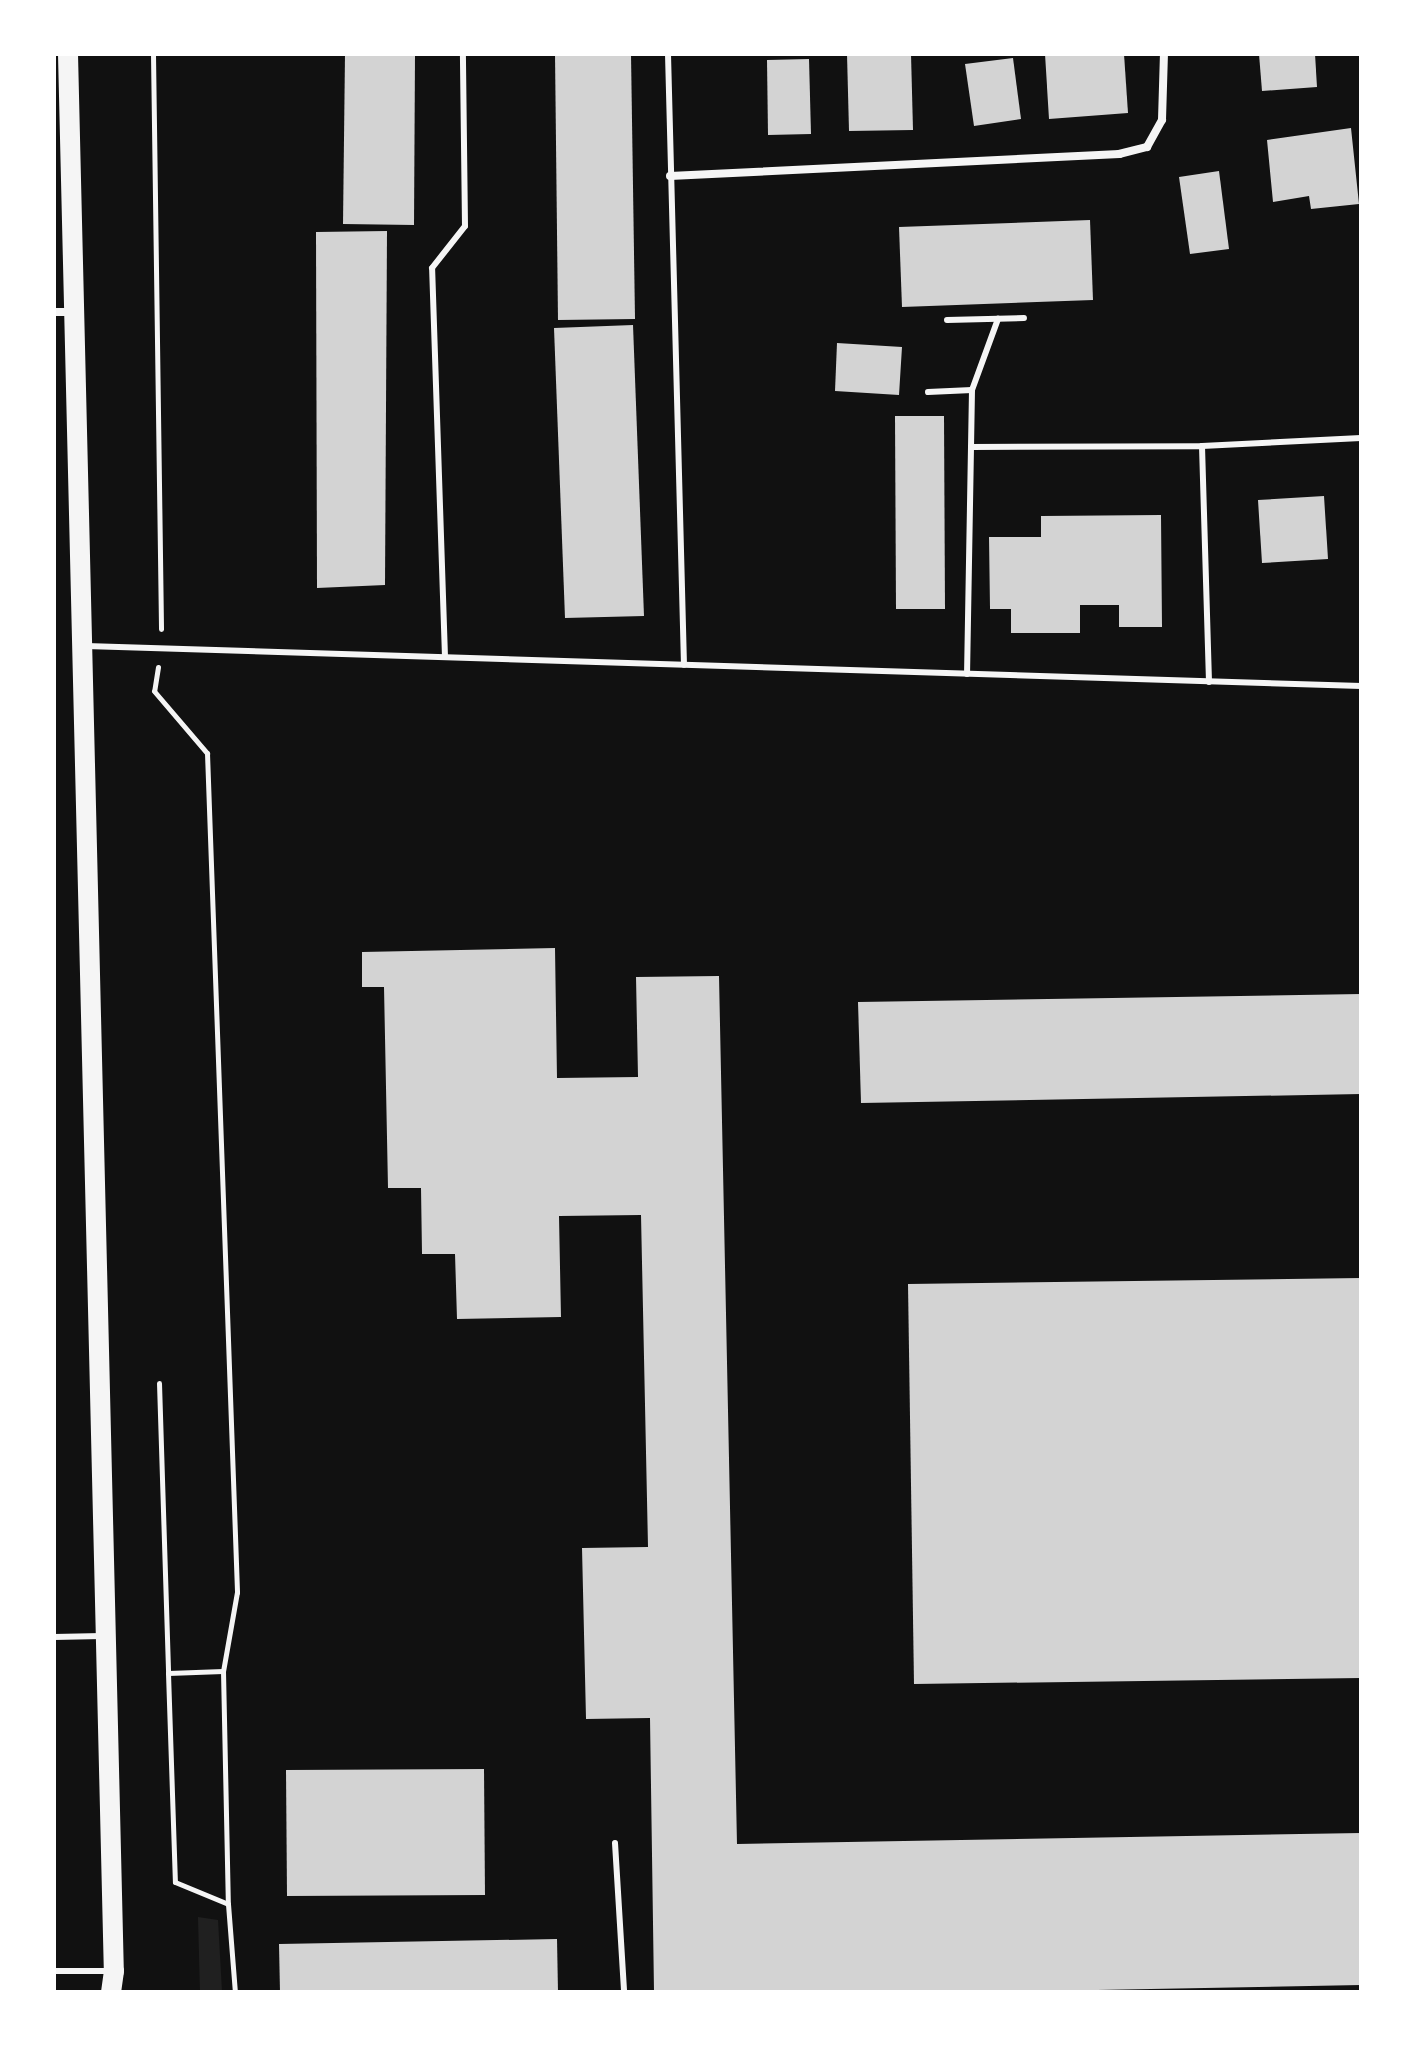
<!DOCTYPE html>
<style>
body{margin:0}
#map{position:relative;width:1415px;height:2046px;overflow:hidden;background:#111;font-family:"Open Sans",sans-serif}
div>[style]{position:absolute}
.green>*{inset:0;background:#202020}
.building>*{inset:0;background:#d3d3d3}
.path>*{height:5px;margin:-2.5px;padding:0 2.5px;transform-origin:2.5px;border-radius:2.5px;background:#f5f5f5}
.service>*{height:6px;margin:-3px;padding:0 3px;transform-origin:3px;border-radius:3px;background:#f5f5f5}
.minor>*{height:8px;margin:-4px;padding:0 4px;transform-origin:4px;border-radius:4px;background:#f5f5f5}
.primary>*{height:20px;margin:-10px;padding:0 10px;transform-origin:10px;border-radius:10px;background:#f5f5f5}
span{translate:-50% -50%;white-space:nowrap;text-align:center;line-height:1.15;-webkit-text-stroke:6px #fff;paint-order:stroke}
.frame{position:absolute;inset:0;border:56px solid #fff;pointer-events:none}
</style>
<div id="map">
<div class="green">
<div style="clip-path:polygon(198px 1917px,218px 1920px,222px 1992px,200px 1992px)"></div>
</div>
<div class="building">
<div style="clip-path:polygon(345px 54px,415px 54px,414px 225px,343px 224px)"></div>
<div style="clip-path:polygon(555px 54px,631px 54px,635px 319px,558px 320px)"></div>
<div style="clip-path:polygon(847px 54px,911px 54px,913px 130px,849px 131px)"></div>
<div style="clip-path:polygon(1045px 54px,1124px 54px,1128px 113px,1049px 119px)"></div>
<div style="clip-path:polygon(1259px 54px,1315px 54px,1317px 87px,1262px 91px)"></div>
<div style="clip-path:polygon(1013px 58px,1021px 119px,974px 126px,965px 64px)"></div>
<div style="clip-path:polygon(809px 59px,811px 134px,768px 135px,767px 60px)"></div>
<div style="clip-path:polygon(1351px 128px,1359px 204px,1311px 209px,1309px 196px,1273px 202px,1267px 140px)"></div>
<div style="clip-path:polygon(1219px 171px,1229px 249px,1190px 254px,1179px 177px)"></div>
<div style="clip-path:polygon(1090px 220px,1093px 300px,902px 307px,899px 227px)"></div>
<div style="clip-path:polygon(387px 231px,385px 585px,317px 588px,316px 232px)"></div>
<div style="clip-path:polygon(633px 325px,644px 616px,565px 618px,554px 328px)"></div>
<div style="clip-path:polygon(837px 343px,902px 347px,899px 395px,835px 391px)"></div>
<div style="clip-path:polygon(895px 416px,944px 416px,945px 609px,896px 609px)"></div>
<div style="clip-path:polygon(1324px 496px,1328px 559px,1262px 563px,1258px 500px)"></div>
<div style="clip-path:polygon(1161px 515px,1162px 627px,1119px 627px,1119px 605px,1080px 605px,1080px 633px,1011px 633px,1011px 609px,990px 609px,989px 537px,1041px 537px,1041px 516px)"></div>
<div style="clip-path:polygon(555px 948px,557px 1078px,638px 1077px,636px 977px,719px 976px,737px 1844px,1361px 1833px,1361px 1985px,984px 1992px,654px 1992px,650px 1718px,586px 1719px,582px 1548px,648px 1547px,641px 1215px,559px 1216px,561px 1317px,457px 1319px,455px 1254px,422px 1254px,421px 1188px,388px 1188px,384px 987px,362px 987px,362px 952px)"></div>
<div style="clip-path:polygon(1361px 994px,1361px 1094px,861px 1103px,858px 1002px)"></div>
<div style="clip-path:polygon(1361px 1278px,1361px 1678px,914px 1684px,908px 1284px)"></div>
<div style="clip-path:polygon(484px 1769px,485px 1895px,287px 1896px,286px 1770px)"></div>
<div style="clip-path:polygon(557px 1939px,558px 1992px,280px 1992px,279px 1944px)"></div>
</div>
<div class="path">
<div style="left:153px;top:54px;width:575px;rotate:89.2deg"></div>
<div style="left:158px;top:667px;width:24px;rotate:99deg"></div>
<div style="left:154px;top:691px;width:82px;rotate:49.5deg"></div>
<div style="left:207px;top:753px;width:840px;rotate:87.95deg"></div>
<div style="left:237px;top:1592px;width:80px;rotate:100deg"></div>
<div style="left:223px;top:1671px;width:55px;rotate:177.9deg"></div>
<div style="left:168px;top:1673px;width:209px;rotate:88.1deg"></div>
<div style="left:175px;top:1882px;width:57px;rotate:22.5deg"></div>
<div style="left:228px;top:1904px;width:88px;rotate:85.5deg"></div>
<div style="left:159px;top:1383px;width:290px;rotate:88.2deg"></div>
<div style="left:223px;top:1671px;width:233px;rotate:88.8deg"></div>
</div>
<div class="service">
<div style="left:668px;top:54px;width:611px;rotate:88.5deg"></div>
<div style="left:947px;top:320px;width:77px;rotate:-1.5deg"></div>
<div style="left:972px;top:390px;width:76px;rotate:-69.9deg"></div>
<div style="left:928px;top:392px;width:44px;rotate:-2.6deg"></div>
<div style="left:972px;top:390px;width:284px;rotate:91deg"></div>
<div style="left:1202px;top:446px;width:236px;rotate:88.3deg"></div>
<div style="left:971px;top:447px;width:231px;rotate:-0.2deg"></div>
<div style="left:1202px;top:446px;width:159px;rotate:-2.9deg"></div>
<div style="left:86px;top:646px;width:1276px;rotate:1.8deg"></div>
<div style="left:445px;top:657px;width:389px;rotate:-91.9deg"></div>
<div style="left:432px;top:268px;width:53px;rotate:-51.8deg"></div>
<div style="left:465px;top:226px;width:172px;rotate:-90.7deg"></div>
<div style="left:54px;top:1637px;width:48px;rotate:-1.2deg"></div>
<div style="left:615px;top:1843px;width:149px;rotate:86.5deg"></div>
<div style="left:54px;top:1971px;width:56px"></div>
</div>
<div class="minor">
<div style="left:670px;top:176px;width:450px;rotate:-2.8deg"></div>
<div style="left:1119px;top:154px;width:29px;rotate:-14deg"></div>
<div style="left:1147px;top:147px;width:31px;rotate:-61deg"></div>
<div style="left:1162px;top:120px;width:66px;rotate:-88.3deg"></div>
<div style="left:54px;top:312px;width:19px"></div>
</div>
<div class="primary">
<div style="left:68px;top:54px;width:1918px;rotate:88.63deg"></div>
<div style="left:114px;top:1971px;width:21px;rotate:98deg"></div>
</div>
<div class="frame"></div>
</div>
